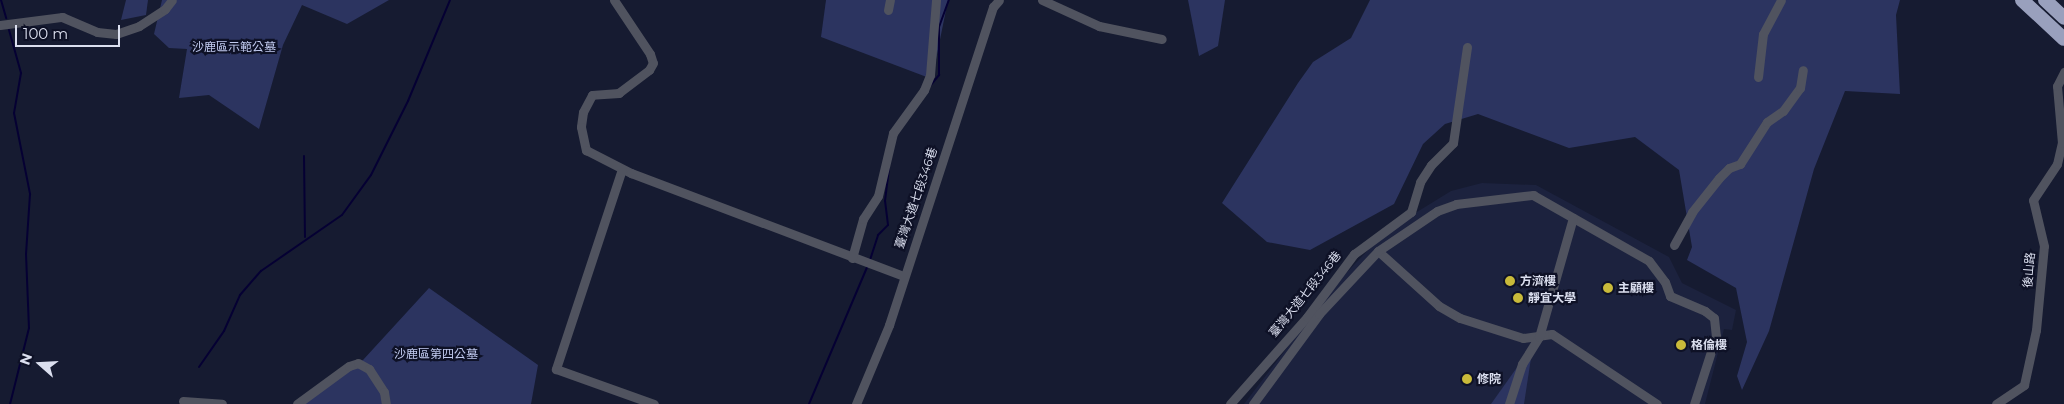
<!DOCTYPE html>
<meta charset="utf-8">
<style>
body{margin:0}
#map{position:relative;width:2064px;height:404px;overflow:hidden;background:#161b31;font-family:Montserrat,"Noto Sans TC",sans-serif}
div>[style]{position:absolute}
.built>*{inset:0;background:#1c223e}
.green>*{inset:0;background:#2c3460}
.stream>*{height:2px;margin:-1px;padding:0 1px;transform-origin:1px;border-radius:1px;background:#050033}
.minor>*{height:9px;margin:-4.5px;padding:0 4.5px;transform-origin:4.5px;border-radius:4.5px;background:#50535f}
.highway>*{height:14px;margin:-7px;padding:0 7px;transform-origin:7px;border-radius:7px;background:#99a0bd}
.dots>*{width:14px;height:14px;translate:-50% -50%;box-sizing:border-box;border:2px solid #0e1126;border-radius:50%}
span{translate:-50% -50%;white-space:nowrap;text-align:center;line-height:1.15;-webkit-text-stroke:4.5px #0e1126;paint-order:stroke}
.park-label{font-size:12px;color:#c2cbf0}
.street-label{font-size:12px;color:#dbdfef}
.poi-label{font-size:12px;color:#dbdfef;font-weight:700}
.left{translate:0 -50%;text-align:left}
.north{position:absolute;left:15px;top:339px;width:50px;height:50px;-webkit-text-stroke:4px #0e1126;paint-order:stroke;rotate:289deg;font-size:14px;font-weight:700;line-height:20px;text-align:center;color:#dbdfef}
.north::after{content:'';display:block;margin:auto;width:18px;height:22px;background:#dbdfef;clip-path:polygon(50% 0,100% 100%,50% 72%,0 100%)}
.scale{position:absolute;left:15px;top:25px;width:105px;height:22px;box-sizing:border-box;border:2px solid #dbdfef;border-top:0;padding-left:6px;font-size:15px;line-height:18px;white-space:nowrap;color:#dbdfef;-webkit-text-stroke:4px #0e1126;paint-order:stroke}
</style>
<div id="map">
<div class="built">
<div style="clip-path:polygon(1482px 183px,1536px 185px,1669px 257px,1682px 283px,1736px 310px,1732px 330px,1724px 329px,1705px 404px,1244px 404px,1335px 285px,1386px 231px,1451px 191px)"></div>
</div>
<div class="green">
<div style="clip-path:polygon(126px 0,148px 0,146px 15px,121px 20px)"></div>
<div style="clip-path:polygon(162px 0,389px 0,347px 24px,302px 5px,283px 45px,259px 129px,209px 95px,179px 98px,187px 49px,169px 48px,154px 34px)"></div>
<div style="clip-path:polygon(826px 0,948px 0,932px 79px,821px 37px)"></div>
<div style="clip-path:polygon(1188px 0,1225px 0,1218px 46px,1199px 56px)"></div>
<div style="clip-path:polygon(1370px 0,1900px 0,1896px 15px,1900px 94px,1845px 91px,1814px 169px,1769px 331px,1742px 390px,1737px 376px,1747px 342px,1736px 288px,1687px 260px,1692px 247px,1679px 170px,1635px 137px,1569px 148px,1478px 114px,1445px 124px,1423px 144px,1394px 204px,1310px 250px,1267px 242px,1222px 203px,1298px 83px,1313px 62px,1351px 38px)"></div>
<div style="clip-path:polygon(429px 288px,538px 365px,531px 404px,296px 404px,363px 360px)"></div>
<div style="clip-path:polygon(1533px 345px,1524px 404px,1491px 404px)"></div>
</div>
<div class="stream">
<div style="left:1px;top:0;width:19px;rotate:74deg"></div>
<div style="left:9px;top:30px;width:45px;rotate:74.4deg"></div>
<div style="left:21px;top:73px;width:41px;rotate:99.9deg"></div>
<div style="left:14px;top:113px;width:83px;rotate:78.8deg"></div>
<div style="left:30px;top:194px;width:60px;rotate:93.8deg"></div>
<div style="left:26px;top:254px;width:74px;rotate:87.7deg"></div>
<div style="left:29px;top:328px;width:78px;rotate:104deg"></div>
<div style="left:929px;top:87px;width:16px;rotate:-50deg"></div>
<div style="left:939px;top:75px;width:48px;rotate:-90deg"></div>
<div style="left:939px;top:27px;width:29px;rotate:-70deg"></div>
<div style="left:304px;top:156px;width:81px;rotate:89.3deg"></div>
<div style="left:870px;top:260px;width:26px;rotate:-72deg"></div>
<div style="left:878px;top:235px;width:14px;rotate:-45deg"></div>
<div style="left:888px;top:225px;width:24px;rotate:-97deg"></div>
<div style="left:885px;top:201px;width:33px;rotate:-83deg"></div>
<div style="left:199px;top:367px;width:44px;rotate:-55.2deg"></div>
<div style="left:224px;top:331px;width:39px;rotate:-66deg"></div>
<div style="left:240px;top:295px;width:32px;rotate:-49deg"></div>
<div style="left:261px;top:271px;width:98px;rotate:-34.7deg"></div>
<div style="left:342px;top:215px;width:49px;rotate:-54.1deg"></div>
<div style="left:371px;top:175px;width:83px;rotate:-63.4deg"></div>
<div style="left:408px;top:101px;width:109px;rotate:-67.4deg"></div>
<div style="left:809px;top:404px;width:151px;rotate:-67deg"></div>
</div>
<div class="minor">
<div style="left:614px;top:0;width:65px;rotate:56.3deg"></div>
<div style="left:650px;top:54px;width:9px;rotate:72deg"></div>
<div style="left:653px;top:63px;width:8px;rotate:120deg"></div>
<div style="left:649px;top:70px;width:38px;rotate:143deg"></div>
<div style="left:619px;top:93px;width:27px;rotate:176deg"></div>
<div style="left:592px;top:95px;width:19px;rotate:118deg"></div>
<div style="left:583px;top:112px;width:15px;rotate:98deg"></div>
<div style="left:581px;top:127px;width:24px;rotate:78deg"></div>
<div style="left:586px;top:150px;width:51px;rotate:27.1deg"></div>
<div style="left:631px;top:173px;width:291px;rotate:20.7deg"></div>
<div style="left:1042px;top:0;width:63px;rotate:24.5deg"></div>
<div style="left:1099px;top:26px;width:64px;rotate:11.7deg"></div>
<div style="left:888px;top:10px;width:10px;rotate:-79deg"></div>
<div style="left:0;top:25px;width:63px;rotate:-7.4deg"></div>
<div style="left:62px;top:17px;width:38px;rotate:23deg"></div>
<div style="left:97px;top:32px;width:19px;rotate:6deg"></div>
<div style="left:116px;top:34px;width:24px;rotate:-19deg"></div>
<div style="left:139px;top:26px;width:31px;rotate:-33deg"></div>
<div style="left:165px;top:9px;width:11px;rotate:-52deg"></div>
<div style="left:1758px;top:77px;width:43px;rotate:-83.4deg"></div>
<div style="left:1763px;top:34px;width:38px;rotate:-62deg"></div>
<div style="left:622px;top:169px;width:211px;rotate:108.3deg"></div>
<div style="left:556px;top:369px;width:104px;rotate:19.7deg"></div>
<div style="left:1674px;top:245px;width:38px;rotate:-61deg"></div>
<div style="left:1692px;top:212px;width:43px;rotate:-51.5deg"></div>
<div style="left:1719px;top:178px;width:14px;rotate:-45deg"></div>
<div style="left:1729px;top:168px;width:12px;rotate:-20deg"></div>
<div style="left:1740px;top:164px;width:50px;rotate:-57.3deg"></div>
<div style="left:1767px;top:122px;width:19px;rotate:-35deg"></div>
<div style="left:1783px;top:111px;width:29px;rotate:-54deg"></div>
<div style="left:1800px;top:88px;width:18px;rotate:-81deg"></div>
<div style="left:1378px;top:251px;width:82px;rotate:42deg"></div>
<div style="left:1439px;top:306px;width:24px;rotate:30deg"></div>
<div style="left:1460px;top:318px;width:66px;rotate:17.6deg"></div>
<div style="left:1523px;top:338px;width:29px;rotate:-8deg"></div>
<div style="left:1552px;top:334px;width:126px;rotate:33.7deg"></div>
<div style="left:852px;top:258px;width:41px;rotate:-74.2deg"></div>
<div style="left:863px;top:219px;width:27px;rotate:-57deg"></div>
<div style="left:878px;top:196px;width:65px;rotate:-76.6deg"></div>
<div style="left:893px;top:133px;width:53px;rotate:-54.2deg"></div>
<div style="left:924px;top:90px;width:16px;rotate:-68deg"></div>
<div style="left:930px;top:75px;width:75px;rotate:-85.4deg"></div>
<div style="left:183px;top:401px;width:39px;rotate:4deg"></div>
<div style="left:297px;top:404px;width:64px;rotate:-36.2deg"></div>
<div style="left:349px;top:366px;width:9px;rotate:-18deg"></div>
<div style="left:358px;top:363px;width:13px;rotate:29deg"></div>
<div style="left:369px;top:369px;width:27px;rotate:57deg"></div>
<div style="left:384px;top:392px;width:12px;rotate:81deg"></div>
<div style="left:856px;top:404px;width:86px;rotate:-67.3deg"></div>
<div style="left:889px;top:325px;width:335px;rotate:-71.9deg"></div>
<div style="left:993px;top:7px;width:9px;rotate:-49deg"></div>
<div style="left:1230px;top:404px;width:116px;rotate:-48.5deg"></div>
<div style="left:1307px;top:317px;width:79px;rotate:-53.3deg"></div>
<div style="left:1354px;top:254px;width:71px;rotate:-36.4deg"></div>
<div style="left:1411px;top:212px;width:31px;rotate:-73deg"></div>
<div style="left:1420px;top:182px;width:20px;rotate:-57deg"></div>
<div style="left:1431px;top:165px;width:31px;rotate:-45deg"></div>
<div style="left:1453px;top:143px;width:97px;rotate:-81.7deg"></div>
<div style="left:1253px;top:404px;width:112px;rotate:-53.7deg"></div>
<div style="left:1319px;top:314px;width:86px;rotate:-46.9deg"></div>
<div style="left:1378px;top:251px;width:71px;rotate:-34.1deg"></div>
<div style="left:1437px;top:211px;width:20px;rotate:-20deg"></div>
<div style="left:1456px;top:204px;width:78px;rotate:-6.7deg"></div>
<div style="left:1533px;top:195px;width:133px;rotate:29.6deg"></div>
<div style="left:1649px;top:261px;width:26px;rotate:53deg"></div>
<div style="left:1665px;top:282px;width:15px;rotate:70deg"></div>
<div style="left:1670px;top:296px;width:38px;rotate:23deg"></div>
<div style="left:1705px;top:311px;width:11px;rotate:38deg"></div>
<div style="left:1714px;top:318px;width:18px;rotate:84deg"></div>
<div style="left:1716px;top:336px;width:71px;rotate:107.9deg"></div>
<div style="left:1509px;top:404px;width:42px;rotate:-72deg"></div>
<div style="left:1522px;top:364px;width:32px;rotate:-58deg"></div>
<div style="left:1539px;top:337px;width:124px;rotate:-74.1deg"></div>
<div style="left:1996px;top:404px;width:34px;rotate:-34deg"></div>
<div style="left:2024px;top:385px;width:56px;rotate:-77.7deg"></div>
<div style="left:2036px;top:330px;width:84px;rotate:-84.6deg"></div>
<div style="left:2044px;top:246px;width:47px;rotate:-103.4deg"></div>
<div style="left:2033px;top:200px;width:43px;rotate:-56.3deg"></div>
<div style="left:2057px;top:164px;width:22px;rotate:-77deg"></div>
<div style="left:2062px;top:143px;width:57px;rotate:-95deg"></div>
<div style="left:2057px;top:86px;width:16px;rotate:-63deg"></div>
</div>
<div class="highway">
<div style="left:2022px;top:0;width:57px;rotate:42.9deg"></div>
<div style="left:2045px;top:0;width:26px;rotate:43deg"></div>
</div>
<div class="dots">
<div style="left:1510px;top:281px;background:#c9ba3a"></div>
<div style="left:1608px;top:288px;background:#c9ba3a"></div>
<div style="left:1518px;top:298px;background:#c9ba3a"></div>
<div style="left:1681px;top:345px;background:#c9ba3a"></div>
<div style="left:1467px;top:379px;background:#c9ba3a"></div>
</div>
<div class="park-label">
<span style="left:234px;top:47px">沙鹿區示範公墓</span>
<span style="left:436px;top:354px">沙鹿區第四公墓</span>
</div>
<div class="street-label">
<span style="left:916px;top:198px;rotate:-71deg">臺灣大道七段346巷</span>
<span style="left:2029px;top:270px;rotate:-85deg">後山路</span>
<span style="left:1305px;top:294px;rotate:-51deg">臺灣大道七段346巷</span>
</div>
<div class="poi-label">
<span class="left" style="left:1520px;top:281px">方濟樓</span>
<span class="left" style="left:1618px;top:288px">主顧樓</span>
<span class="left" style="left:1528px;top:298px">靜宜大學</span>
<span class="left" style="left:1691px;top:345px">格倫樓</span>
<span class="left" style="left:1477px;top:379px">修院</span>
</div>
<div class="north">N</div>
<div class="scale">100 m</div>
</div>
